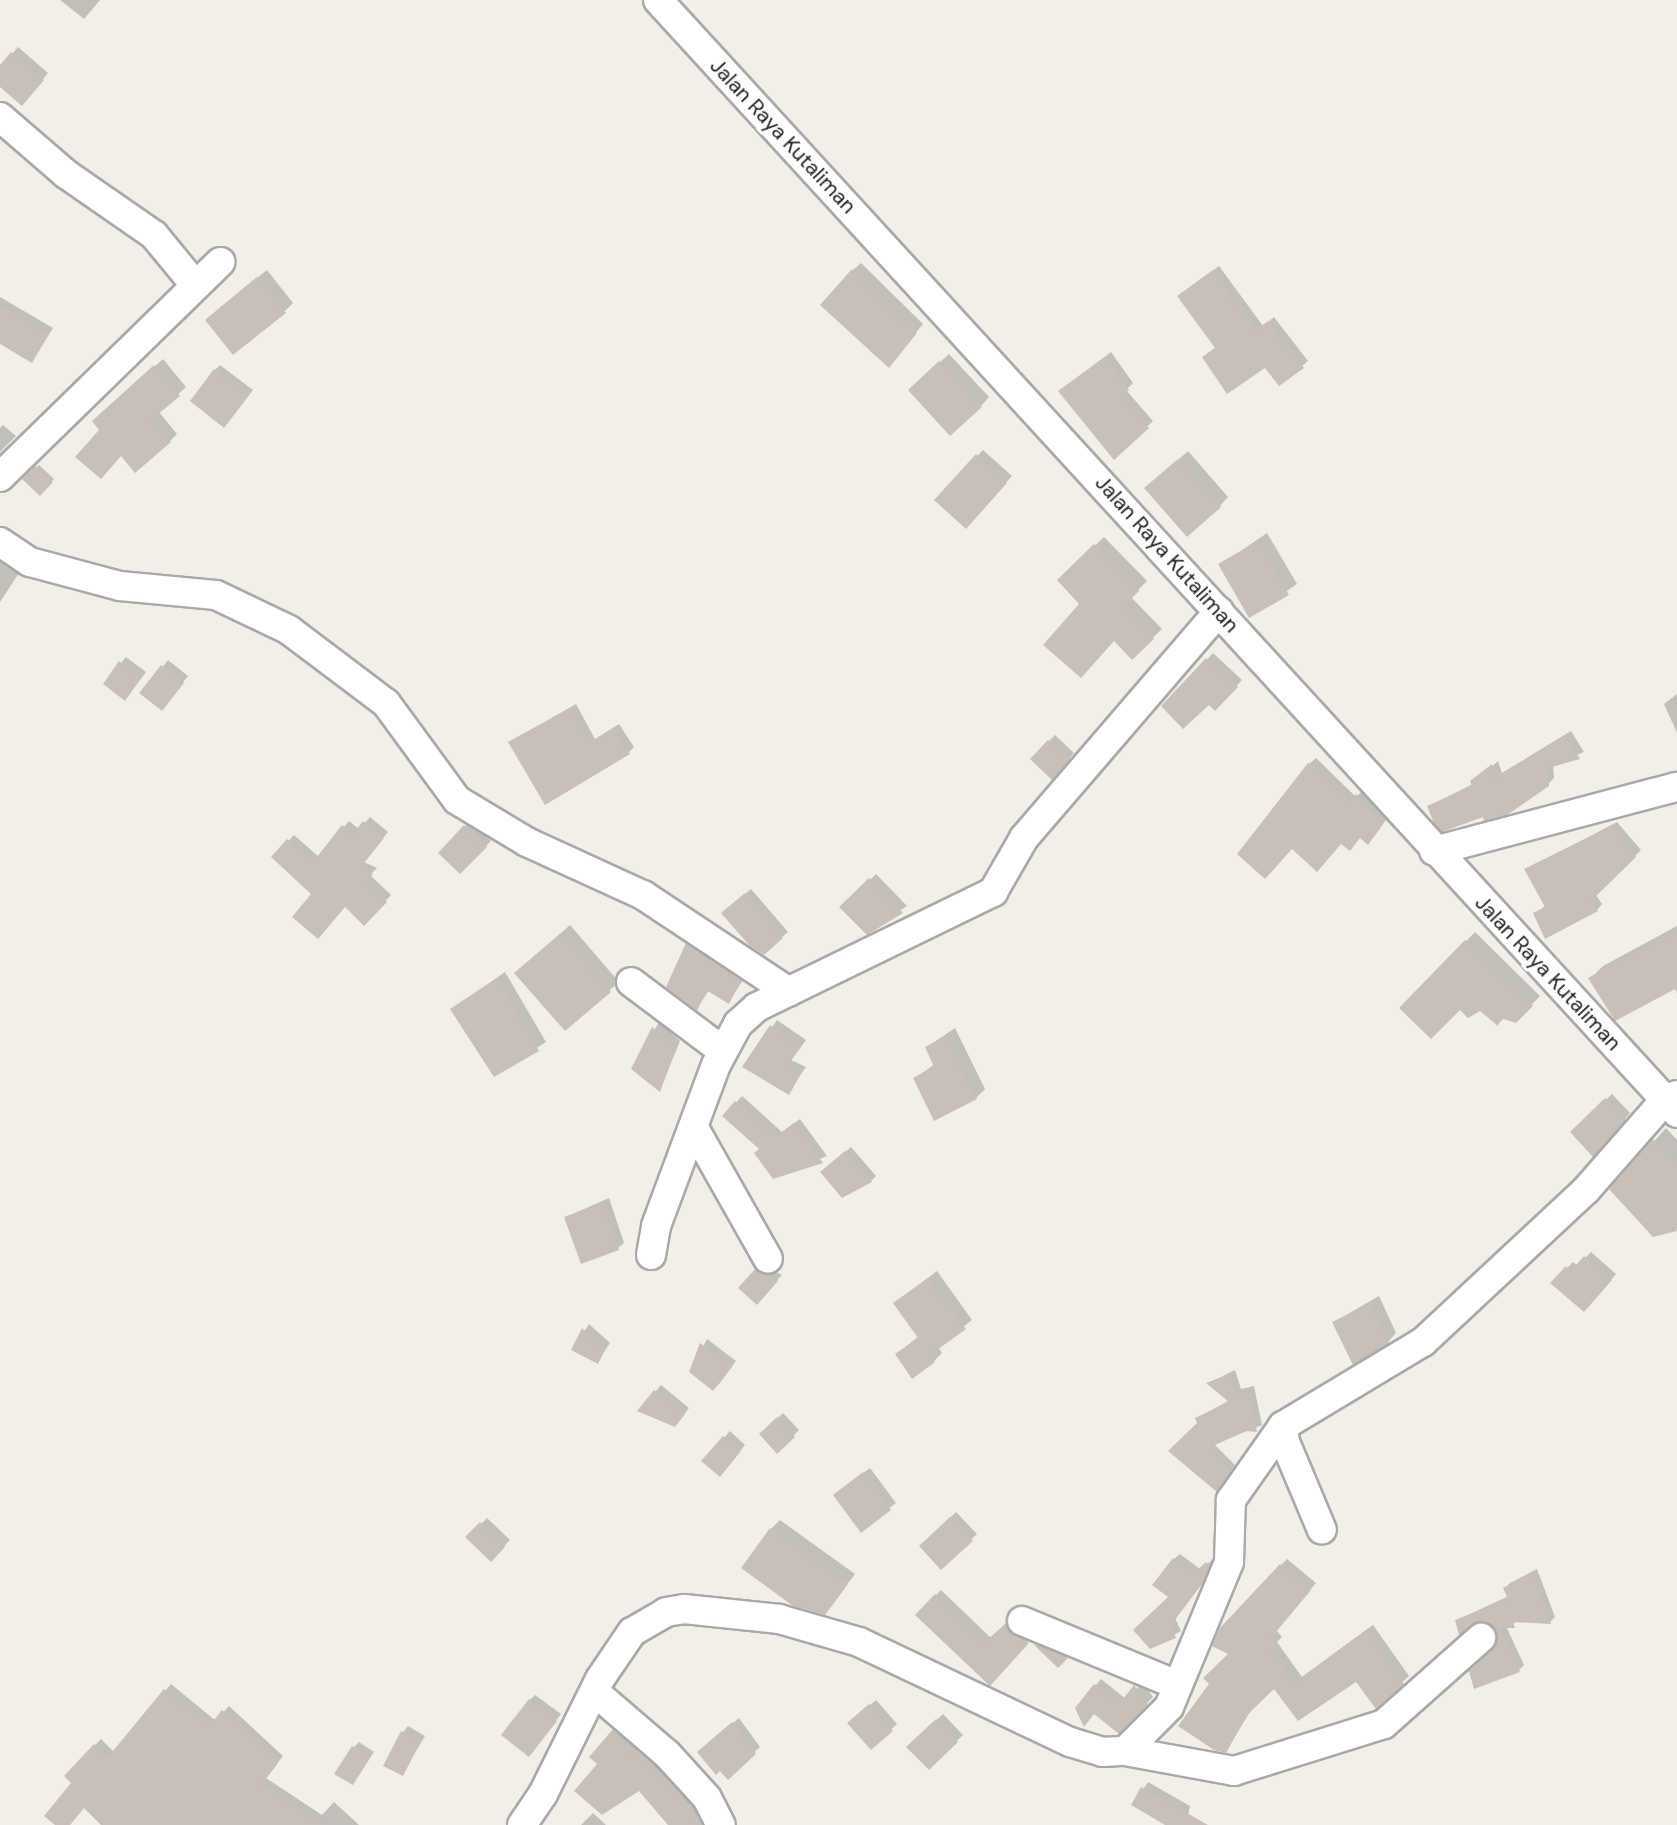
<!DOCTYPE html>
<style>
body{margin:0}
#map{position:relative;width:1677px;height:1825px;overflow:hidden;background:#f2efe9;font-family:"DM Sans",sans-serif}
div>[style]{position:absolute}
.shadow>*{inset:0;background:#0003}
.building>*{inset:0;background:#c7bfb8}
.roads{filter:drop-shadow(2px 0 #a9a9a9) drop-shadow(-2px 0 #a9a9a9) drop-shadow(0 2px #a9a9a9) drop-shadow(0 -2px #a9a9a9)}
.minor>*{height:28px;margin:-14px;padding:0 14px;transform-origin:14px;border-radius:14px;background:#fff}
span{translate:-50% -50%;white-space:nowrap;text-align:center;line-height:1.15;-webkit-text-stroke:6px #fff;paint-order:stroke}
.street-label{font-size:21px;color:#222}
</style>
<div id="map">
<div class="shadow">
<div style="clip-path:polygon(60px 0,100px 0,84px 19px)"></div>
<div style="clip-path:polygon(18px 47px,48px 73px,27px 98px,0 85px,0 68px)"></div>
<div style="clip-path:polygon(861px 263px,923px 324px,888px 366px,869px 350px,853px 270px)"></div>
<div style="clip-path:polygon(1219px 266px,1263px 326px,1274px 317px,1308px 361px,1302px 366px,1217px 347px,1185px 291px)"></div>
<div style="clip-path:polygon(267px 270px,293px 303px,284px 312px,216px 311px)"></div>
<div style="clip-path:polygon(0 297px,53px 328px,32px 360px,0 342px)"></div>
<div style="clip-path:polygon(1111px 352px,1133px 383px,1126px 390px,1153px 421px,1114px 458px,1066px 386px)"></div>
<div style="clip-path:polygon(949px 354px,989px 397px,981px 406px,919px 381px)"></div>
<div style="clip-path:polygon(163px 359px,186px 387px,159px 412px,177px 434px,170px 441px,101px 430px,102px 414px)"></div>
<div style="clip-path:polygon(220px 365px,253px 390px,230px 420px,215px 370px)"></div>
<div style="clip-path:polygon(3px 425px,16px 436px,0 452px,0 428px)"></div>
<div style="clip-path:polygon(983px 450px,1012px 476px,971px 521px,937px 500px)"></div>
<div style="clip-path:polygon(1188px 451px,1228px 497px,1220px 506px,1156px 480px)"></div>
<div style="clip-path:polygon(39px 465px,54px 479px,40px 493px,25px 478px)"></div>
<div style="clip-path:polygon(1267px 533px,1297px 584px,1250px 616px,1220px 565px)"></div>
<div style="clip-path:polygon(1104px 537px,1147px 581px,1131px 597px,1162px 629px,1132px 657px,1059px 580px)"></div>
<div style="clip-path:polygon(0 560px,19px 573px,0 602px)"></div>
<div style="clip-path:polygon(1213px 653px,1242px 680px,1215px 709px,1209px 703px,1164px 706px)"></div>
<div style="clip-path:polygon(126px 657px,146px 672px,130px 693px,121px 663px)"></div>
<div style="clip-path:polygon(168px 660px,188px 676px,167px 703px,142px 693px)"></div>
<div style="clip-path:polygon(1677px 694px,1677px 733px,1664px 704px)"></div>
<div style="clip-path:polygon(576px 704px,595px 739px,619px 724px,634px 747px,629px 752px,510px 742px)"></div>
<div style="clip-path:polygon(1571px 731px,1584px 752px,1553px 765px,1554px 778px,1548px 784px,1484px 815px,1429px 806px,1473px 784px,1498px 761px,1502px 773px)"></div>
<div style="clip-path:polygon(1055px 735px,1074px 753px,1058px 772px,1032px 759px)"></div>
<div style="clip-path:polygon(1316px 758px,1356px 797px,1364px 789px,1389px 816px,1374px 836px,1309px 764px)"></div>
<div style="clip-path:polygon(370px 817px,388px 832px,364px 862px,377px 868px,370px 875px,391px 895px,364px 924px,345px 905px,313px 894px,273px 857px,294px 835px,319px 857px,349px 821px,359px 829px)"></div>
<div style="clip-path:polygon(471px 821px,491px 841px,460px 872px,440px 852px)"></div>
<div style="clip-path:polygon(1617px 822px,1641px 850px,1596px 895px,1602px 904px,1597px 910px,1535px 914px,1546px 905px,1526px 870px)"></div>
<div style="clip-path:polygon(876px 874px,907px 906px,867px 933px,842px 907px)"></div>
<div style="clip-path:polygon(751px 889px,788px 932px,782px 937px,729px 908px)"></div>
<div style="clip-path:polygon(570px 925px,619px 982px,565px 1029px,526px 964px)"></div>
<div style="clip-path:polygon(1677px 926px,1677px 993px,1674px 987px,1591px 978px,1603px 966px)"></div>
<div style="clip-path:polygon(1475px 932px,1540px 996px,1516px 1021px,1504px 1018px,1498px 1024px,1480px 1009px,1402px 1008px)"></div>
<div style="clip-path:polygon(695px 937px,748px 972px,729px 1002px,709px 990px,697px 1009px,687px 944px)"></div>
<div style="clip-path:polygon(505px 972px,546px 1042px,495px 1075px,452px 1009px)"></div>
<div style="clip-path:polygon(777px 1020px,806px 1040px,791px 1060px,806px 1067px,788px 1092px,745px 1067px)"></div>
<div style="clip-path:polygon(659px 1022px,680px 1041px,660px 1090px,633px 1068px)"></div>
<div style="clip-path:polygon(955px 1028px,985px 1089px,976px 1098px,915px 1078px,935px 1064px,927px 1047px)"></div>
<div style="clip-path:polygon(1612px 1094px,1630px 1113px,1599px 1149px,1572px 1132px)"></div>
<div style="clip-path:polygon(742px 1096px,782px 1132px,800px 1119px,827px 1156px,773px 1177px,761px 1148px,724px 1116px)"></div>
<div style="clip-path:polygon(1666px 1128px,1677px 1140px,1677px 1231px,1612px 1189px)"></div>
<div style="clip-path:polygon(851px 1147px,876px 1176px,871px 1181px,828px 1167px)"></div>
<div style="clip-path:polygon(609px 1198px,624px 1243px,618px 1248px,566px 1217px)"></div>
<div style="clip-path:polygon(1591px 1252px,1616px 1274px,1589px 1305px,1553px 1283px,1573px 1262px,1578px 1266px)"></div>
<div style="clip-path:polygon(762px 1264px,782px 1275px,756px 1303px,740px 1288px)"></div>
<div style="clip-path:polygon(937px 1271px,972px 1320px,938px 1347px,942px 1353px,934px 1361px,897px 1354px,919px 1336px,904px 1296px)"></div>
<div style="clip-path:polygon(1379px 1296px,1396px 1333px,1388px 1342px,1334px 1322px)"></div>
<div style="clip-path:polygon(589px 1324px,610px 1343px,597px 1362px,573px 1349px)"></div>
<div style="clip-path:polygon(707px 1339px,736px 1361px,719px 1384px,691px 1372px)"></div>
<div style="clip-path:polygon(1235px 1370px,1241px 1389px,1254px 1386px,1262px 1425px,1214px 1444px,1235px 1465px,1217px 1490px,1197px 1418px,1230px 1400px,1209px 1383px)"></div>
<div style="clip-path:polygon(661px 1385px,689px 1408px,680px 1419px,640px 1410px)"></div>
<div style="clip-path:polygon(783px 1413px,799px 1430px,777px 1452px,761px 1434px)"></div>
<div style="clip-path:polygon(730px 1431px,745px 1445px,725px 1469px,704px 1461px)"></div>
<div style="clip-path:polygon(870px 1468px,896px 1503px,861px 1530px,840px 1490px)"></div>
<div style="clip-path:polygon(956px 1512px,977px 1534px,941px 1568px,921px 1546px)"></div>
<div style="clip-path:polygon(487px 1518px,510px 1540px,491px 1560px,468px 1537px)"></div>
<div style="clip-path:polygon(780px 1520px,855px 1574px,825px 1613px,771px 1529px)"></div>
<div style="clip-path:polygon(1180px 1554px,1200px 1569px,1214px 1559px,1207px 1577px,1175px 1618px,1181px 1631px,1151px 1647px,1171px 1597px,1174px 1559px)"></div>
<div style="clip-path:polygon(1287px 1559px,1316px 1583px,1276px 1630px,1282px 1637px,1277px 1642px,1302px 1677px,1373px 1625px,1409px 1676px,1376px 1707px,1356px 1679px,1274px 1686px,1253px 1707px,1226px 1751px,1231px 1654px,1221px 1629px)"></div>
<div style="clip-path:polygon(1537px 1569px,1555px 1617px,1550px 1622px,1519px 1621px,1506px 1626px,1524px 1665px,1519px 1670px,1494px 1650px,1499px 1634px,1494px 1625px,1457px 1620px,1509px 1596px,1505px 1589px,1510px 1583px)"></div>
<div style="clip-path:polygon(941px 1590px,991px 1638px,1011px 1620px,1032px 1637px,990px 1683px,917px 1615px)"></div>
<div style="clip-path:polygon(1039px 1640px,1070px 1653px,1058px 1666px,1036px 1644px)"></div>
<div style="clip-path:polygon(1101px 1679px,1126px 1699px,1143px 1683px,1153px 1697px,1119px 1731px,1095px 1712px,1077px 1709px)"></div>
<div style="clip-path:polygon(171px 1684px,216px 1721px,229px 1706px,283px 1756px,266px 1778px,322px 1815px,334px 1802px,359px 1825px,104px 1825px,85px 1806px,69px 1825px,57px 1825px,73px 1783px,66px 1776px,101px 1739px,114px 1752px)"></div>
<div style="clip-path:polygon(535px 1695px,561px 1714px,534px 1749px,530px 1700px)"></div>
<div style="clip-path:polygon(876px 1700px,897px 1724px,871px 1748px,855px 1718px)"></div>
<div style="clip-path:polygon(943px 1714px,963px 1735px,929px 1768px,909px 1747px)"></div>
<div style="clip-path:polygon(739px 1718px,760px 1747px,728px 1777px,705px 1747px)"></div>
<div style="clip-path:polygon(619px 1725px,639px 1750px,644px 1746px,708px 1820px,703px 1825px,670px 1825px,639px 1788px,600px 1764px)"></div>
<div style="clip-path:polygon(408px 1726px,425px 1736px,402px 1774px,403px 1732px)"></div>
<div style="clip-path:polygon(359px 1742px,374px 1752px,353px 1783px,353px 1748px)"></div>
<div style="clip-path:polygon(1148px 1782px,1190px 1806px,1186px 1825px,1169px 1825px,1133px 1805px)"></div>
<div style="clip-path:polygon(593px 1813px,606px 1825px,581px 1825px)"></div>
</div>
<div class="building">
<div style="clip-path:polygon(11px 52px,44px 80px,22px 106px,0 87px,0 65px)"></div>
<div style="clip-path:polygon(852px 269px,917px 333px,889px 368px,820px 305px)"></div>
<div style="clip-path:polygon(1213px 270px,1256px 330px,1268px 321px,1304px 368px,1279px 386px,1265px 368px,1227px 394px,1202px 357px,1215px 348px,1177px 296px)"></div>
<div style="clip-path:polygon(257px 277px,286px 313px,233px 355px,205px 320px)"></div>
<div style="clip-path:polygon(0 306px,49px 334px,32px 363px,0 344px)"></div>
<div style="clip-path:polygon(1105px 357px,1129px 390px,1121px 396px,1149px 428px,1114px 460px,1058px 391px)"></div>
<div style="clip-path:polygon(939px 361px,982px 407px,950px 436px,908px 390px)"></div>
<div style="clip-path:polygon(154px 365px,180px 396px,151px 420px,171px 442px,135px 473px,121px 456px,101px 479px,75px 457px,99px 430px,92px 421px)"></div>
<div style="clip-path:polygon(214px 369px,248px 396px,224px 428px,190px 401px)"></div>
<div style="clip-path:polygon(976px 454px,1007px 483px,966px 529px,934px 500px)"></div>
<div style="clip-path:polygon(1178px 459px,1221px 507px,1187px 537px,1144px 488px)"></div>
<div style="clip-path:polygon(35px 466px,53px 482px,40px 496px,22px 479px)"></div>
<div style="clip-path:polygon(1258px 541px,1289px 595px,1249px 618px,1218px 564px)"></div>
<div style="clip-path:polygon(1094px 544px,1139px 591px,1123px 607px,1154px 639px,1132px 660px,1114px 641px,1081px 678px,1043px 645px,1079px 604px,1057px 580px)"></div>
<div style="clip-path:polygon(1206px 658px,1238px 687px,1215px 711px,1209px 705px,1183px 729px,1161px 706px)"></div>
<div style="clip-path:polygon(119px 661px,141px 678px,125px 701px,103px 684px)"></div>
<div style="clip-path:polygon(161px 665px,184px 683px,162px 711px,139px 693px)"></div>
<div style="clip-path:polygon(570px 708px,589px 744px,613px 728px,630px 754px,545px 805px,508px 742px)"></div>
<div style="clip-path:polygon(1565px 735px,1580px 759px,1548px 768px,1549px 786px,1507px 815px,1484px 821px,1483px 817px,1442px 832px,1434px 823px,1427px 806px,1472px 786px,1470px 781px,1492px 764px,1496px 777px)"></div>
<div style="clip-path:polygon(1048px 740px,1070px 759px,1052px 780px,1030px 759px)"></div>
<div style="clip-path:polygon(1308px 763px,1349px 803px,1356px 794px,1383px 824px,1368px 845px,1360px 838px,1350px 851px,1341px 844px,1317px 872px,1292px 849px,1265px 879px,1237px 854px)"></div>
<div style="clip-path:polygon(363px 821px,384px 838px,360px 868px,373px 874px,366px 882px,387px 902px,364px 926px,345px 907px,318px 939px,292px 917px,311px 894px,271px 857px,287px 839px,313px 862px,342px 825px,353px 834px)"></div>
<div style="clip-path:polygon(464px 825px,487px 847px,460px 874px,438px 853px)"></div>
<div style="clip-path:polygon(1611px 826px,1636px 857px,1591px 901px,1598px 911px,1545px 939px,1533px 913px,1545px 907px,1524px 869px)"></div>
<div style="clip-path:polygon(869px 878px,903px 913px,867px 935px,839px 907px)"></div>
<div style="clip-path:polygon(745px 893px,783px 938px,764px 955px,749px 945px,721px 913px)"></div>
<div style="clip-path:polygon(1677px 930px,1677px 988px,1615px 1021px,1588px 978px)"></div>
<div style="clip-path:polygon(561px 933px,611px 992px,565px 1031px,514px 973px)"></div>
<div style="clip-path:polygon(1465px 940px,1533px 1006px,1516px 1023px,1500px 1018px,1498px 1026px,1480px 1011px,1468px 1018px,1460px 1010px,1431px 1039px,1399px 1008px)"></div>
<div style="clip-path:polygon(686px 943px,741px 980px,729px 1004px,706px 990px,697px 1011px,666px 987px)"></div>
<div style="clip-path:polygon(497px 978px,539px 1051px,494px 1077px,450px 1009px)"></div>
<div style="clip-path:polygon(770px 1025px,801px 1047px,787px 1066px,802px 1072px,789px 1095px,742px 1067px)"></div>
<div style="clip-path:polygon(652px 1027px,676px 1048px,660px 1092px,631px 1069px)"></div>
<div style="clip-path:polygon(946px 1036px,977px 1099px,934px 1121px,913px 1078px,934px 1067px,925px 1047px)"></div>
<div style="clip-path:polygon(1605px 1098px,1626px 1120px,1593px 1157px,1570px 1132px)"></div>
<div style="clip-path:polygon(735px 1101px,776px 1136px,794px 1123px,823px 1163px,773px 1179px,754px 1153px,759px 1149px,722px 1116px)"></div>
<div style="clip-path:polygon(1653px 1139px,1677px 1165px,1677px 1231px,1653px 1237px,1609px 1189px)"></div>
<div style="clip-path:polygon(845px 1151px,872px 1182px,842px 1198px,820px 1172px)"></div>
<div style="clip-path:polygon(603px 1203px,619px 1250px,581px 1264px,564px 1217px)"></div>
<div style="clip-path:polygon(1584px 1256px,1612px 1280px,1584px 1312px,1550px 1283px,1566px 1266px,1571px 1271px)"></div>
<div style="clip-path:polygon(755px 1269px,778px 1281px,757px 1305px,738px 1288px)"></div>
<div style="clip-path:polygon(928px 1278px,966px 1329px,930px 1355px,935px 1362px,912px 1379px,895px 1354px,918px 1338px,893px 1303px)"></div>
<div style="clip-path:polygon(1370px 1304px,1389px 1343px,1353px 1365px,1332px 1322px)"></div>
<div style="clip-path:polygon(582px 1328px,605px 1350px,598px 1364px,571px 1350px)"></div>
<div style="clip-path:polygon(700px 1343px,732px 1367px,713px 1391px,689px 1372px)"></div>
<div style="clip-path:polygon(1230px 1374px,1236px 1393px,1249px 1391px,1257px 1432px,1246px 1431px,1208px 1448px,1231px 1471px,1217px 1492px,1168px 1451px,1197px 1423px,1195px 1418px,1229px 1402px,1206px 1383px)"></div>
<div style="clip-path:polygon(654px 1390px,685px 1414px,675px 1427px,637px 1411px)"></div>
<div style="clip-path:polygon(777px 1417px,795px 1437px,777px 1454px,759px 1434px)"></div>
<div style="clip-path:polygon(723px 1436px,741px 1451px,720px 1477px,701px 1461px)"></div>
<div style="clip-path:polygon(863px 1472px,891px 1510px,861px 1533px,833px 1495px)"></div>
<div style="clip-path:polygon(950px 1517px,973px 1541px,941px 1570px,919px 1546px)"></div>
<div style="clip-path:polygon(480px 1522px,505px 1547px,491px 1562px,465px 1537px)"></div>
<div style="clip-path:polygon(770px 1528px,848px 1584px,825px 1615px,793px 1606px,741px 1568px)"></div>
<div style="clip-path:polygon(1173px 1558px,1193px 1574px,1206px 1562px,1210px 1565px,1202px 1584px,1171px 1625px,1176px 1638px,1150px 1649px,1133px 1630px,1168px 1597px,1152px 1585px)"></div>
<div style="clip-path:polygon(1280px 1564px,1311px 1590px,1271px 1638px,1277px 1644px,1271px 1650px,1295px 1682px,1366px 1630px,1404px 1684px,1376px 1709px,1356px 1682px,1298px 1721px,1274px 1689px,1247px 1715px,1226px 1753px,1214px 1750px,1178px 1726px,1209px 1684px,1203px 1678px,1228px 1654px,1212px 1646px,1220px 1628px)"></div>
<div style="clip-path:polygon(1532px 1573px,1551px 1624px,1513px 1622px,1515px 1628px,1500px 1628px,1520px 1672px,1474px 1689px,1469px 1671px,1492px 1650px,1497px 1634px,1493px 1627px,1478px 1622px,1459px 1635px,1455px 1620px,1508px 1599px,1503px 1588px)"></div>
<div style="clip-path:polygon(935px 1594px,985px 1642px,1006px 1623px,1009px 1632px,1029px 1643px,990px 1686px,915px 1615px)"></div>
<div style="clip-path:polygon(1033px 1644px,1068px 1658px,1058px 1668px)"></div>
<div style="clip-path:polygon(1094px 1684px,1119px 1704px,1134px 1685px,1148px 1704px,1119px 1734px,1094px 1714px,1084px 1727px,1075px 1708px)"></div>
<div style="clip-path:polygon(164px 1689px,209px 1726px,222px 1710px,248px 1732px,278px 1763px,262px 1784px,322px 1825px,101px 1825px,84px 1808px,70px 1825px,55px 1825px,44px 1816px,71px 1783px,64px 1776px,94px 1744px,108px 1757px)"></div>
<div style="clip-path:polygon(529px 1699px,557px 1721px,529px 1757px,501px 1735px)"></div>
<div style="clip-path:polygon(869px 1704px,893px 1731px,871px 1750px,847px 1723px)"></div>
<div style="clip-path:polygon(936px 1719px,958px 1742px,929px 1770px,906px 1747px)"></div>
<div style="clip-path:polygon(732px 1722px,756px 1754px,728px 1780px,720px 1771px,716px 1775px,697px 1752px)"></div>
<div style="clip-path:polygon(613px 1729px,633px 1754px,637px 1750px,676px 1789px,702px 1825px,668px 1825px,639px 1791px,602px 1815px,574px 1791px,597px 1764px,589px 1757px)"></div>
<div style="clip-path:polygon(401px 1731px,421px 1741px,403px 1776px,383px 1766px)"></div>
<div style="clip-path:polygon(352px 1746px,370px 1758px,353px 1785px,334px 1774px)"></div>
<div style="clip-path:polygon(1141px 1787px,1208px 1825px,1165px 1825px,1131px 1805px)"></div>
</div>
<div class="roads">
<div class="minor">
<div style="left:658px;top:0;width:1509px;rotate:47.52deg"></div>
<div style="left:0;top:117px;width:87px;rotate:40.8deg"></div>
<div style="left:66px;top:174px;width:107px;rotate:34.7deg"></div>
<div style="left:154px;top:235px;width:65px;rotate:50.6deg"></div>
<div style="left:0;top:477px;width:308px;rotate:-44.3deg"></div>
<div style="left:0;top:542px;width:36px;rotate:34deg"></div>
<div style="left:30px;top:562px;width:93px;rotate:14.9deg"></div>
<div style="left:120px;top:586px;width:96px;rotate:5.4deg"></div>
<div style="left:216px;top:595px;width:81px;rotate:25.6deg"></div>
<div style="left:289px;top:630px;width:121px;rotate:37deg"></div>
<div style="left:386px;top:703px;width:120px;rotate:53.8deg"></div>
<div style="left:457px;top:800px;width:82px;rotate:31deg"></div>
<div style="left:527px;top:842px;width:128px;rotate:24.6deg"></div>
<div style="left:643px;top:895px;width:175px;rotate:33.6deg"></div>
<div style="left:1434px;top:851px;width:251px;rotate:-14.8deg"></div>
<div style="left:631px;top:982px;width:115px;rotate:36.9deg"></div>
<div style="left:694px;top:1128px;width:150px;rotate:60.5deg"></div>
<div style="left:651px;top:1255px;width:29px;rotate:-80deg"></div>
<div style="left:656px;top:1226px;width:172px;rotate:-69.6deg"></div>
<div style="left:716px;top:1065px;width:47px;rotate:-61.8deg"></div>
<div style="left:738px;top:1024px;width:25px;rotate:-42deg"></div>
<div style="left:757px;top:1007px;width:263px;rotate:-26deg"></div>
<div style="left:993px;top:892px;width:62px;rotate:-60.1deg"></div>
<div style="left:1024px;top:838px;width:299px;rotate:-49.3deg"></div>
<div style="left:1283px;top:1426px;width:16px;rotate:83deg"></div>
<div style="left:1285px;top:1442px;width:95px;rotate:67.2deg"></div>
<div style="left:1022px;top:1621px;width:168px;rotate:22.4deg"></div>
<div style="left:596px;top:1693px;width:94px;rotate:40.7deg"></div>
<div style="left:667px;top:1754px;width:59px;rotate:47.7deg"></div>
<div style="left:707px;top:1798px;width:30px;rotate:63deg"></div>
<div style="left:1125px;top:1751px;width:111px;rotate:10.4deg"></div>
<div style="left:1234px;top:1771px;width:157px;rotate:-17.4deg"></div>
<div style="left:1384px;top:1724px;width:130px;rotate:-41.6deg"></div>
<div style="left:522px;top:1825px;width:37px;rotate:-56deg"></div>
<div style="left:543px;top:1794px;width:128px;rotate:-63.6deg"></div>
<div style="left:600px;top:1679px;width:57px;rotate:-55.8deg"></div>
<div style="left:632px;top:1632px;width:39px;rotate:-30deg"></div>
<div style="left:666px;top:1612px;width:18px;rotate:-9deg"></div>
<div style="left:684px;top:1609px;width:96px;rotate:6deg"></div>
<div style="left:779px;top:1619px;width:83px;rotate:16deg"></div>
<div style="left:859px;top:1642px;width:233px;rotate:25.4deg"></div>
<div style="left:1070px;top:1742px;width:34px;rotate:17deg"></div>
<div style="left:1103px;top:1752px;width:22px;rotate:-3deg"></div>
<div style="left:1125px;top:1751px;width:62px;rotate:-45deg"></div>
<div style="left:1169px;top:1707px;width:157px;rotate:-67.5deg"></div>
<div style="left:1229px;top:1562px;width:62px;rotate:-88.2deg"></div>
<div style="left:1231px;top:1500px;width:90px;rotate:-54.9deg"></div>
<div style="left:1283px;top:1426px;width:163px;rotate:-31deg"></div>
<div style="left:1423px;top:1342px;width:223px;rotate:-43deg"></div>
<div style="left:1586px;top:1190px;width:120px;rotate:-48.7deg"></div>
<div style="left:1665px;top:1100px;width:13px;rotate:-23deg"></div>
</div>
</div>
<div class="street-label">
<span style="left:783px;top:136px;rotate:47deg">Jalan Raya Kutaliman</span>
<span style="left:1167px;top:554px;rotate:48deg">Jalan Raya Kutaliman</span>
<span style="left:1548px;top:973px;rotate:47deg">Jalan Raya Kutaliman</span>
</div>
</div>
